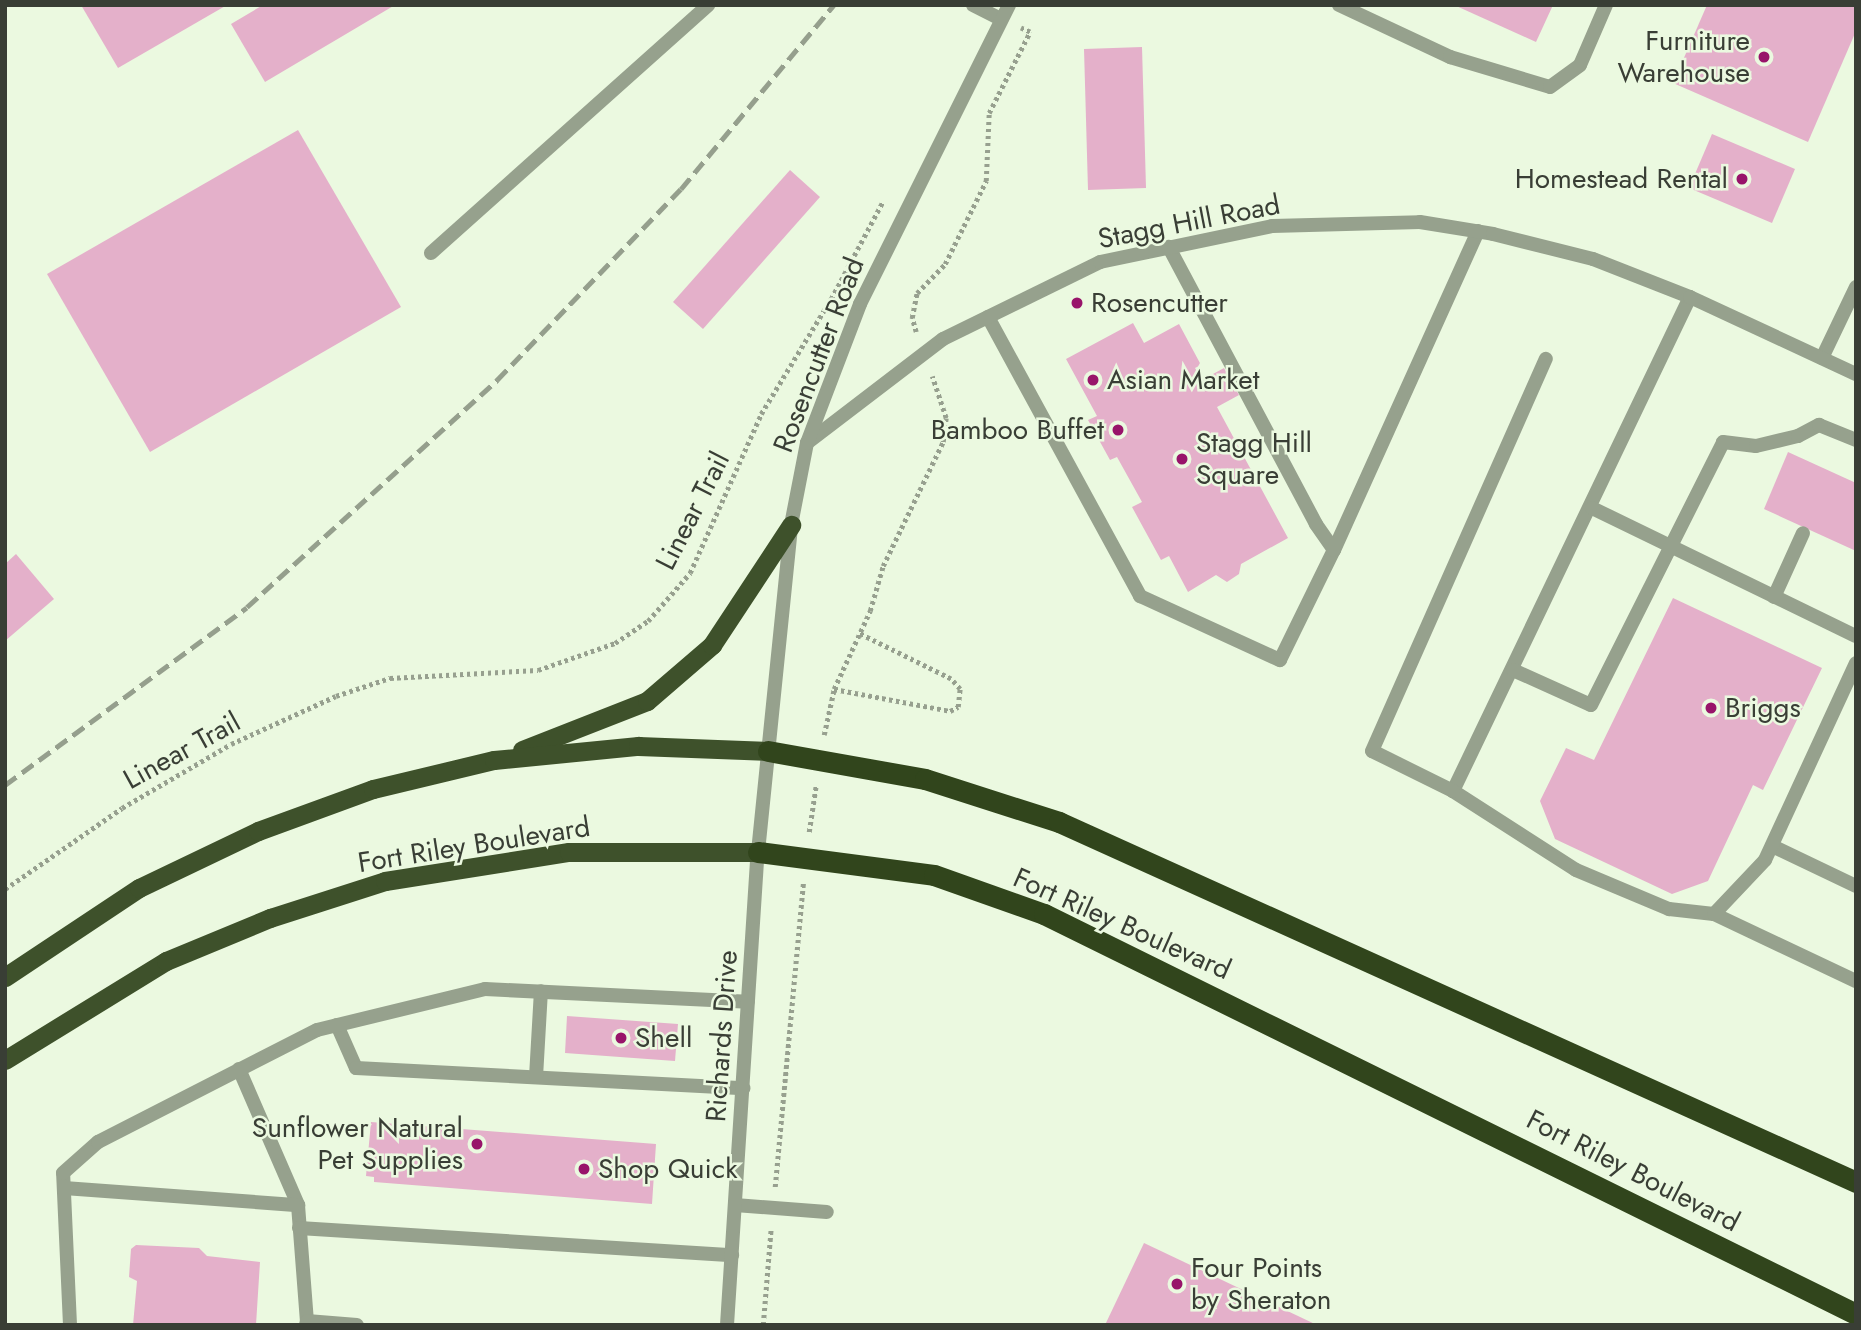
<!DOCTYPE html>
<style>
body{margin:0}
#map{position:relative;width:1861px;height:1330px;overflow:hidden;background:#ebf9e0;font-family:Jost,sans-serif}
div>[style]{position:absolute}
.building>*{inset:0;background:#e4b0ca}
.path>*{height:4.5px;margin-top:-2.25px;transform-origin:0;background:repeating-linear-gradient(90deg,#97a08f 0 3.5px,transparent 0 7px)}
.service>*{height:14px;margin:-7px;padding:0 7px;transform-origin:7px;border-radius:7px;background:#96a18d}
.minor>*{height:14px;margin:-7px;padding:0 7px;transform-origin:7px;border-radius:7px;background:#96a18d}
.tertiary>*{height:14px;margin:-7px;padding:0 7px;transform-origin:7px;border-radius:7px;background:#96a18d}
.trunk>*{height:19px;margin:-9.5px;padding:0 9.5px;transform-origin:9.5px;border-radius:9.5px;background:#3e512b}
.motorway>*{height:21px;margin:-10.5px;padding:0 10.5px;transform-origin:10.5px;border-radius:10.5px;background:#31451c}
.rail>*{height:5px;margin-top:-2.5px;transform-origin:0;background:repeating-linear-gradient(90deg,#959f8d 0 14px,transparent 0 21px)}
.dots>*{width:19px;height:19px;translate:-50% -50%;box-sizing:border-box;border:4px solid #ebf9e0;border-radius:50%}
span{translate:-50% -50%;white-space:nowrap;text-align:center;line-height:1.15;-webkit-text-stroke:5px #ebf9e0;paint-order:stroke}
.poi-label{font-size:28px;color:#393e35}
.right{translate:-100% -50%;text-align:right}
.left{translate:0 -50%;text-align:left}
.street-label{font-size:28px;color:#393e35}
.frame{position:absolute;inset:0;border:7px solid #393e35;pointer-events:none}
</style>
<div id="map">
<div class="building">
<div style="clip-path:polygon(81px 5px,227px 5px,118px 68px)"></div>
<div style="clip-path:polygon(263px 5px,395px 5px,265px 82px,231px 24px)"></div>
<div style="clip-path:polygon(1454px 5px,1553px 5px,1536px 42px)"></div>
<div style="clip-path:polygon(1707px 5px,1856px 5px,1856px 31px,1808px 142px,1673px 83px)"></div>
<div style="clip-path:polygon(1142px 47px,1146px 188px,1088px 190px,1084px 49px)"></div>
<div style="clip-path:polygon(298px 130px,401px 307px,150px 452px,47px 274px)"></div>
<div style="clip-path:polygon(1712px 134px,1795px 169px,1772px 223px,1689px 188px)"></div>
<div style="clip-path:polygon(790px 170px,820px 197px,703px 329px,673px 302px)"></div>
<div style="clip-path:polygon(1133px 323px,1144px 343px,1179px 324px,1201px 365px,1195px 368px,1202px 380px,1224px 368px,1239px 395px,1217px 407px,1288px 538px,1241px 564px,1239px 574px,1227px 582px,1216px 575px,1188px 592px,1169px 556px,1161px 560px,1132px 507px,1142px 502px,1117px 457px,1110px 460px,1088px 420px,1097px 416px,1066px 359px)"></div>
<div style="clip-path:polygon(1788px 452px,1856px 483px,1856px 551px,1764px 509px)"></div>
<div style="clip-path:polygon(16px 554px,54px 599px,5px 641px,5px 564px)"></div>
<div style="clip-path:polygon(1673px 598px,1822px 668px,1763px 790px,1753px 785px,1708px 881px,1672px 894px,1555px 839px,1540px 801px,1566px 748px,1594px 760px)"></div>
<div style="clip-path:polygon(567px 1016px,678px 1024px,675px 1061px,565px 1053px)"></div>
<div style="clip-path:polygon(371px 1122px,656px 1144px,652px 1204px,374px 1182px,374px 1177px,366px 1176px)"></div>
<div style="clip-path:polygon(1144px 1243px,1317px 1325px,1105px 1325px)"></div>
<div style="clip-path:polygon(136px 1245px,199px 1248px,207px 1256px,260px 1262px,256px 1325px,133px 1325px,137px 1281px,129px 1277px,131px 1249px)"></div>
</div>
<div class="path">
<div style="left:916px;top:332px;width:15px;rotate:-106deg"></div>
<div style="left:912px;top:318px;width:25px;rotate:-79deg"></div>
<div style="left:917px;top:293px;width:40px;rotate:-46deg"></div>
<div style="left:945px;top:264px;width:93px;rotate:-63.7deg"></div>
<div style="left:986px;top:181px;width:68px;rotate:-87.5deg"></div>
<div style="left:989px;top:113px;width:91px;rotate:-63.2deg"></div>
<div style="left:1030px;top:32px;width:10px;rotate:-156deg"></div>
<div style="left:834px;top:689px;width:118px;rotate:10.7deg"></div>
<div style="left:950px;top:711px;width:9px;rotate:-27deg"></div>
<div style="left:958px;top:707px;width:18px;rotate:-84deg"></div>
<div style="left:960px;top:689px;width:13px;rotate:-132deg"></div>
<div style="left:951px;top:679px;width:102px;rotate:-153.7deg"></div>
<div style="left:824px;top:735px;width:47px;rotate:-77.7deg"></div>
<div style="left:834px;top:689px;width:86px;rotate:-65.2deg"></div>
<div style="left:870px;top:611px;width:47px;rotate:-73.9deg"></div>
<div style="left:883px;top:566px;width:138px;rotate:-64.2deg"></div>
<div style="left:943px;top:442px;width:24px;rotate:-83deg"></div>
<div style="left:946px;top:418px;width:44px;rotate:-108.4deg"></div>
<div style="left:809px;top:832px;width:48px;rotate:-81.5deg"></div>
<div style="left:5px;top:889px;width:142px;rotate:-34.7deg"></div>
<div style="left:122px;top:808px;width:126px;rotate:-30.4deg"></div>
<div style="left:231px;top:744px;width:115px;rotate:-24.6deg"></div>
<div style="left:336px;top:696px;width:57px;rotate:-18.4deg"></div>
<div style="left:390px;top:678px;width:148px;rotate:-3.1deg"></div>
<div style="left:538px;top:670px;width:82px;rotate:-19.3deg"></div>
<div style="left:615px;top:643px;width:40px;rotate:-34deg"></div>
<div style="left:648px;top:621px;width:64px;rotate:-48.8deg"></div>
<div style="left:690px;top:573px;width:174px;rotate:-65.9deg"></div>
<div style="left:761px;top:414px;width:135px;rotate:-58.7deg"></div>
<div style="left:831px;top:299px;width:109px;rotate:-62deg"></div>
<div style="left:775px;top:1187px;width:305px;rotate:-84.7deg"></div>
<div style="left:763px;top:1325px;width:97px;rotate:-85.3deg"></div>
</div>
<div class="service">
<div style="left:1339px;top:5px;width:123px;rotate:25.1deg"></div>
<div style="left:1450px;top:57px;width:104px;rotate:16.7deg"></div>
<div style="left:1550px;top:87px;width:37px;rotate:-36deg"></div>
<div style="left:1580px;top:65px;width:65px;rotate:-66.6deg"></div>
<div style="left:431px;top:253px;width:372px;rotate:-41.8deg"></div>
<div style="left:1690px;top:297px;width:548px;rotate:115.63deg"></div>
<div style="left:1453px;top:791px;width:146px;rotate:32.7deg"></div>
<div style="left:1576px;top:870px;width:101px;rotate:22.8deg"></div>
<div style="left:1669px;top:909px;width:45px;rotate:6.3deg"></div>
<div style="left:1714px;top:914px;width:157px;rotate:25.3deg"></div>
<div style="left:988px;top:317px;width:318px;rotate:61.4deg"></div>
<div style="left:1140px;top:596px;width:154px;rotate:24.6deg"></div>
<div style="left:1280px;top:660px;width:123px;rotate:-63.9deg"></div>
<div style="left:1334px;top:550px;width:32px;rotate:-125deg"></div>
<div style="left:1316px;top:524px;width:314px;rotate:-118deg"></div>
<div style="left:1592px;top:508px;width:293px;rotate:25.9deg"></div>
<div style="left:1334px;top:550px;width:350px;rotate:-65.7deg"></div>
<div style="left:1774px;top:597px;width:70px;rotate:-65.6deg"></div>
<div style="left:1513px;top:670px;width:85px;rotate:24.2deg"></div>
<div style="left:1591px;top:705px;width:294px;rotate:-63.3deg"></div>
<div style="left:1723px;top:442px;width:33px;rotate:7deg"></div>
<div style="left:1756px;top:446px;width:43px;rotate:-13.4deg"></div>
<div style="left:1798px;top:436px;width:24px;rotate:-28deg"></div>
<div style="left:1819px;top:425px;width:40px;rotate:22deg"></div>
<div style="left:1453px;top:791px;width:90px;rotate:-153.7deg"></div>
<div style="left:1372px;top:751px;width:429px;rotate:-66.1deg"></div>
<div style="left:1772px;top:846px;width:93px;rotate:25.5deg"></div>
<div style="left:1714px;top:914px;width:74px;rotate:-46.6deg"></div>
<div style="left:1765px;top:860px;width:217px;rotate:-65.2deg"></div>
<div style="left:337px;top:1025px;width:47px;rotate:66.2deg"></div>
<div style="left:356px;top:1068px;width:388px;rotate:3deg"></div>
<div style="left:239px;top:1069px;width:148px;rotate:66.5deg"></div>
<div style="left:298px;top:1205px;width:116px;rotate:85.6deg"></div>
<div style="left:536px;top:1077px;width:86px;rotate:-86.7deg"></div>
<div style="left:64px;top:1188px;width:235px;rotate:4.2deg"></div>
<div style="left:735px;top:1205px;width:92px;rotate:4.4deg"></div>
<div style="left:299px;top:1228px;width:434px;rotate:3.6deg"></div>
<div style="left:70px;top:1325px;width:152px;rotate:-92.6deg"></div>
<div style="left:63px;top:1173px;width:47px;rotate:-41.5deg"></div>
<div style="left:98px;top:1142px;width:246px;rotate:-27.1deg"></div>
<div style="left:317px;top:1030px;width:173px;rotate:-13.7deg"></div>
<div style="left:485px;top:989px;width:263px;rotate:2.8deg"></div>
<div style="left:306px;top:1325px;width:4px;rotate:-76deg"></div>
<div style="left:307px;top:1321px;width:50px;rotate:4.6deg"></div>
</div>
<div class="minor">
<div style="left:973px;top:5px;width:31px;rotate:27deg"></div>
<div style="left:1822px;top:358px;width:79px;rotate:-64.4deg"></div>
<div style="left:727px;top:1325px;width:474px;rotate:-86.3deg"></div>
</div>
<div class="tertiary">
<div style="left:807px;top:443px;width:171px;rotate:-37.4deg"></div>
<div style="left:943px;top:339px;width:175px;rotate:-26.1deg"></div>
<div style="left:1100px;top:262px;width:176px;rotate:-11.8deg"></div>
<div style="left:1272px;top:226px;width:148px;rotate:-1.5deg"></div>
<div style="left:1420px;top:222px;width:74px;rotate:9.3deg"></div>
<div style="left:1493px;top:234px;width:103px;rotate:14deg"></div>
<div style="left:1593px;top:259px;width:104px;rotate:21.4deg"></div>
<div style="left:1690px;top:297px;width:183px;rotate:24.9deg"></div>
<div style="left:758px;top:852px;width:329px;rotate:-84.2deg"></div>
<div style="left:791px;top:525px;width:84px;rotate:-79deg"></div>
<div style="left:807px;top:443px;width:149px;rotate:-69.1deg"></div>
<div style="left:860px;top:304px;width:334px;rotate:-63.5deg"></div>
</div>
<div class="trunk">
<div style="left:522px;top:750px;width:134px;rotate:-21.4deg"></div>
<div style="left:647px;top:701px;width:86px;rotate:-40.7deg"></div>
<div style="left:712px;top:645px;width:144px;rotate:-56.6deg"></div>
<div style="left:5px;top:977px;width:161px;rotate:-33.6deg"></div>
<div style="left:139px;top:888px;width:132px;rotate:-25.6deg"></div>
<div style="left:258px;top:831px;width:122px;rotate:-20.1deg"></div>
<div style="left:373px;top:789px;width:124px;rotate:-13.5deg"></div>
<div style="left:494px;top:760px;width:145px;rotate:-5.6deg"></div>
<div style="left:638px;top:746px;width:130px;rotate:2.2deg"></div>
<div style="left:5px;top:1060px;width:189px;rotate:-31.6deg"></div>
<div style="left:166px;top:961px;width:113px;rotate:-22.5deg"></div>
<div style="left:270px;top:918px;width:121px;rotate:-17.8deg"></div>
<div style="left:385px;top:881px;width:186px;rotate:-9deg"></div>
<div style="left:569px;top:852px;width:189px"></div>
</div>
<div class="motorway">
<div style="left:768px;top:751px;width:159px;rotate:10.1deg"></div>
<div style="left:925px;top:779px;width:141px;rotate:17.8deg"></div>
<div style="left:1059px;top:822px;width:875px;rotate:24.31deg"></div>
<div style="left:758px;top:852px;width:177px;rotate:7.4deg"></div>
<div style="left:934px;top:875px;width:117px;rotate:19.5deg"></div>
<div style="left:1044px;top:914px;width:905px;rotate:26.23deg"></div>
</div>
<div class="rail">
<div style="left:5px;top:785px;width:300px;rotate:-36.3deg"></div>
<div style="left:247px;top:607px;width:338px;rotate:-42.2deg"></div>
<div style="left:497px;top:380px;width:265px;rotate:-46.1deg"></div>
<div style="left:681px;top:189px;width:239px;rotate:-50.3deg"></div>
</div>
<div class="dots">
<div style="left:1764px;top:57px;background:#98146a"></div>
<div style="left:1742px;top:179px;background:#98146a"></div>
<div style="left:1077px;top:303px;background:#98146a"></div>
<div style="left:1093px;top:380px;background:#98146a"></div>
<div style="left:1118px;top:430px;background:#98146a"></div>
<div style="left:1182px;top:459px;background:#98146a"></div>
<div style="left:1711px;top:708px;background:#98146a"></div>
<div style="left:621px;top:1038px;background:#98146a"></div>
<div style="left:477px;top:1144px;background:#98146a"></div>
<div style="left:584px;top:1169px;background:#98146a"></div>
<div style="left:1177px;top:1284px;background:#98146a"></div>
</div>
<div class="poi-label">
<span class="right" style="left:1750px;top:57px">Furniture<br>Warehouse</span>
<span class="right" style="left:1728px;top:179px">Homestead Rental</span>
<span class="left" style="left:1091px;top:303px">Rosencutter</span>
<span class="left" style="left:1107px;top:380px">Asian Market</span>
<span class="right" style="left:1104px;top:430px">Bamboo Buffet</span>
<span class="left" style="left:1196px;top:459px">Stagg Hill<br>Square</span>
<span class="left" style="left:1725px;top:708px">Briggs</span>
<span class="left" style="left:635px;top:1038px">Shell</span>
<span class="right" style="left:463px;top:1144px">Sunflower Natural<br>Pet Supplies</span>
<span class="left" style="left:598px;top:1169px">Shop Quick</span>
<span class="left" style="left:1191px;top:1284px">Four Points<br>by Sheraton</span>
</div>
<div class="street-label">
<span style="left:1189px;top:222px;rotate:-11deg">Stagg Hill Road</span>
<span style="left:819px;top:355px;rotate:-69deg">Rosencutter Road</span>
<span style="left:693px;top:511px;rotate:-63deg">Linear Trail</span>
<span style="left:182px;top:751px;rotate:-29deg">Linear Trail</span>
<span style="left:474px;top:845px;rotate:-9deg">Fort Riley Boulevard</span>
<span style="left:1122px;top:924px;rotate:24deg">Fort Riley Boulevard</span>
<span style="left:722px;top:1036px;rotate:-86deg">Richards Drive</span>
<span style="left:1633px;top:1171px;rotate:27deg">Fort Riley Boulevard</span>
</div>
<div class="frame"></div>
</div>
